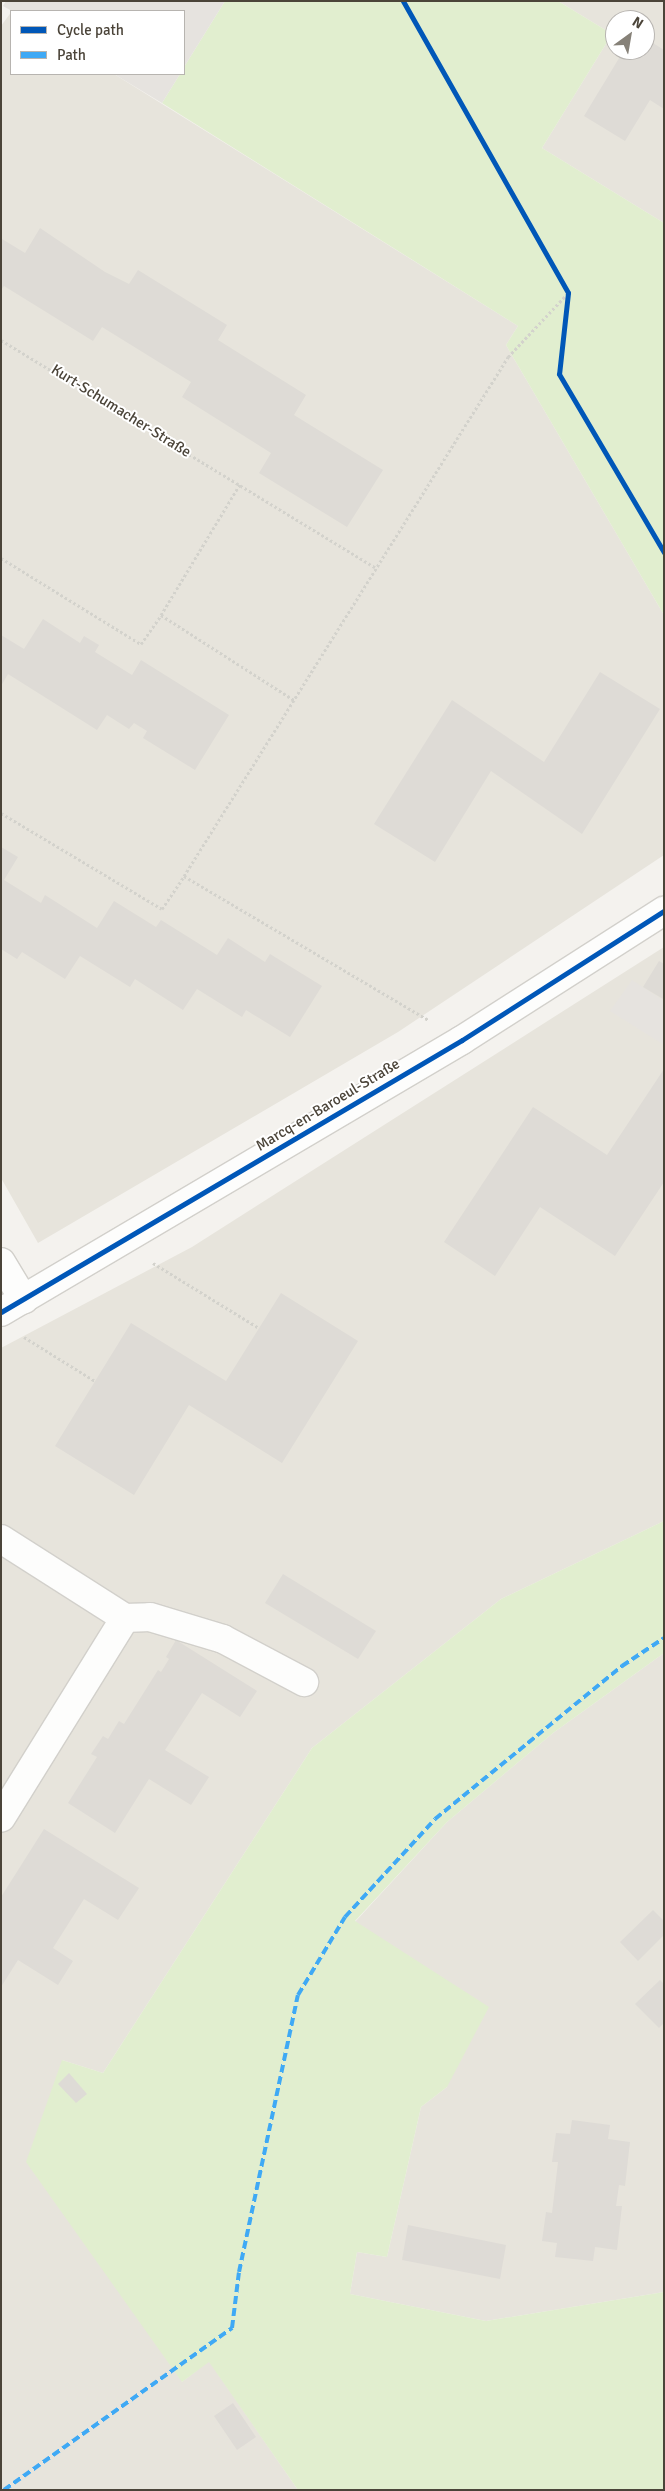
<!DOCTYPE html>
<meta charset="utf-8">
<style>
body{margin:0}
#map{position:relative;width:665px;height:2491px;overflow:hidden;background:#f4f2ee;font-family:Signika,sans-serif}
div>[style]{position:absolute}
.residential>*{inset:0;background:#e7e4dc}
.green>*{inset:0;background:#e1eecf}
.parking>*{inset:0;background:#e6e3df}
.building>*{inset:0;background:#dedbd6}
.path>*{height:3px;margin-top:-1.5px;transform-origin:0;background:repeating-linear-gradient(90deg,#d3d2cc 0 2.5px,transparent 0 5px)}
.roads{filter:drop-shadow(1px 0 #d2d0cb) drop-shadow(-1px 0 #d2d0cb) drop-shadow(0 1px #d2d0cb) drop-shadow(0 -1px #d2d0cb)}
.minor>*{height:28px;margin:-14px;padding:0 14px;transform-origin:14px;border-radius:14px;background:#fdfdfc}
.quiet>*{height:4px;margin-top:-2px;transform-origin:0;background:repeating-linear-gradient(90deg,#3fa9f5 0 8px,transparent 0 12px)}
.cycleway>*{height:5px;margin:-2.5px;padding:0 2.5px;transform-origin:2.5px;border-radius:2.5px;background:#0057b8}
span{translate:-50% -50%;white-space:nowrap;text-align:center;line-height:1.15;-webkit-text-stroke:4px #fff;paint-order:stroke}
.street-label{font-size:15px;color:#4b4439}
.frame{position:absolute;inset:0;border:2px solid #4b4439;pointer-events:none}
.legend{position:absolute;left:10px;top:10px;width:175px;height:65px;box-sizing:border-box;background:#fff;border:1px solid #b7b4b0;margin:0;padding:6px 9px;list-style:none;font-size:15px;color:#4b4439}
.legend li{display:flex;align-items:center;gap:10px;height:25px}
.legend b{width:25px;border:1px solid #b7b4b0}
.north{position:absolute;left:605px;top:10px;width:50px;height:50px;box-sizing:border-box;background:#fff;border:1px solid #b7b4b0;border-radius:50%;rotate:32deg;font-size:14px;font-weight:700;line-height:20px;text-align:center;color:#4b4439}
.north::after{content:'';display:block;margin:auto;width:18px;height:22px;background:#868178;clip-path:polygon(50% 0,100% 100%,50% 72%,0 100%)}
</style>
<div id="map">
<div class="residential">
<div style="clip-path:polygon(evenodd,558px 1px,664px 1px,664px 223px,542px 148px,612px 34px,558px 1px,615px 20px,645px 20px,645px 50px,615px 50px,615px 20px)"></div>
<div style="clip-path:polygon(12px 11px,11px 74px,114px 74px,518px 326px,506px 345px,664px 615px,664px 855px,398px 1032px,38px 1243px,1px 1178px,1px 26px)"></div>
<div style="clip-path:polygon(664px 947px,664px 1521px,501px 1599px,312px 1748px,103px 2073px,62px 2060px,182px 2382px,209px 2361px,298px 2490px,1px 2490px,1px 1348px,192px 1247px)"></div>
<div style="clip-path:polygon(664px 1653px,664px 2292px,486px 2321px,350px 2294px,357px 2252px,387px 2257px,421px 2107px,447px 2087px,355px 1922px,447px 1822px,553px 1733px)"></div>
</div>
<div class="green">
<div style="clip-path:polygon(225px 1px,558px 1px,612px 34px,542px 148px,664px 223px,664px 615px,506px 345px,518px 326px,162px 103px,180px 74px,184px 74px,184px 67px)"></div>
<div style="clip-path:polygon(664px 1521px,664px 1653px,553px 1733px,447px 1822px,355px 1921px,489px 2007px,447px 2087px,421px 2107px,387px 2257px,357px 2252px,350px 2294px,486px 2321px,664px 2292px,664px 2490px,298px 2490px,209px 2362px,182px 2382px,26px 2162px,62px 2060px,103px 2073px,312px 1748px,501px 1599px)"></div>
</div>
<div class="parking">
<div style="clip-path:polygon(6px 1px,225px 1px,184px 67px,184px 11px,12px 11px,3px 6px)"></div>
<div style="clip-path:polygon(114px 74px,180px 74px,162px 103px)"></div>
<div style="clip-path:polygon(632px 980px,664px 1001px,664px 1045px,610px 1011px)"></div>
</div>
<div class="building">
<div style="clip-path:polygon(645px 38px,664px 50px,664px 109px,650px 100px,625px 141px,584px 116px,624px 50px,645px 50px)"></div>
<div style="clip-path:polygon(40px 228px,105px 272px,129px 284px,138px 270px,227px 325px,218px 340px,306px 395px,294px 415px,383px 470px,347px 527px,259px 473px,271px 453px,182px 397px,191px 382px,102px 327px,93px 341px,4px 286px,1px 290px,2px 239px,25px 253px)"></div>
<div style="clip-path:polygon(43px 619px,80px 643px,84px 636px,99px 645px,95px 652px,132px 675px,141px 660px,229px 715px,195px 770px,143px 738px,147px 731px,134px 723px,129px 729px,107px 715px,97px 730px,8px 674px,1px 686px,1px 635px,24px 649px)"></div>
<div style="clip-path:polygon(600px 672px,660px 709px,582px 834px,491px 771px,435px 862px,374px 824px,452px 700px,544px 762px)"></div>
<div style="clip-path:polygon(1px 847px,18px 857px,4px 880px,41px 903px,45px 895px,97px 928px,114px 901px,156px 927px,161px 920px,217px 955px,228px 938px,265px 962px,270px 954px,322px 986px,290px 1037px,246px 1010px,242px 1017px,197px 989px,183px 1010px,135px 979px,130px 987px,80px 956px,65px 979px,22px 952px,17px 959px,1px 949px)"></div>
<div style="clip-path:polygon(659px 961px,664px 964px,663px 999px,643px 987px)"></div>
<div style="clip-path:polygon(664px 1069px,664px 1182px,615px 1256px,540px 1207px,495px 1276px,444px 1242px,533px 1107px,607px 1155px)"></div>
<div style="clip-path:polygon(281px 1293px,358px 1341px,282px 1463px,189px 1405px,134px 1495px,55px 1446px,131px 1323px,226px 1381px)"></div>
<div style="clip-path:polygon(283px 1574px,376px 1631px,358px 1659px,265px 1603px)"></div>
<div style="clip-path:polygon(176px 1640px,257px 1691px,240px 1717px,202px 1693px,165px 1750px,209px 1777px,191px 1805px,149px 1779px,115px 1833px,68px 1803px,97px 1757px,91px 1754px,103px 1736px,108px 1739px,119px 1721px,124px 1724px,158px 1670px,161px 1672px,169px 1659px,166px 1657px)"></div>
<div style="clip-path:polygon(44px 1829px,139px 1888px,118px 1920px,84px 1899px,53px 1948px,73px 1961px,58px 1985px,18px 1960px,1px 1987px,1px 1897px)"></div>
<div style="clip-path:polygon(653px 1910px,664px 1921px,664px 1935px,638px 1961px,620px 1942px)"></div>
<div style="clip-path:polygon(660px 1980px,664px 1984px,664px 2023px,659px 2028px,635px 2004px)"></div>
<div style="clip-path:polygon(69px 2073px,87px 2094px,76px 2103px,58px 2084px)"></div>
<div style="clip-path:polygon(572px 2120px,610px 2125px,608px 2139px,630px 2142px,625px 2186px,619px 2185px,616px 2206px,622px 2206px,617px 2250px,595px 2247px,593px 2261px,555px 2257px,557px 2243px,542px 2241px,546px 2212px,552px 2213px,558px 2162px,552px 2162px,556px 2133px,570px 2134px)"></div>
<div style="clip-path:polygon(408px 2225px,506px 2245px,500px 2279px,402px 2260px)"></div>
<div style="clip-path:polygon(233px 2403px,256px 2437px,237px 2450px,214px 2416px)"></div>
</div>
<div class="path">
<div style="left:1px;top:340px;width:439px;rotate:31.3deg"></div>
<div style="left:1px;top:558px;width:164px;rotate:31.6deg"></div>
<div style="left:141px;top:644px;width:35px;rotate:-55deg"></div>
<div style="left:161px;top:615px;width:158px;rotate:32.6deg"></div>
<div style="left:161px;top:615px;width:153px;rotate:-58.9deg"></div>
<div style="left:1px;top:813px;width:187px;rotate:30.8deg"></div>
<div style="left:162px;top:909px;width:40px;rotate:-56deg"></div>
<div style="left:184px;top:876px;width:283px;rotate:30.5deg"></div>
<div style="left:184px;top:876px;width:612px;rotate:-58.02deg"></div>
<div style="left:508px;top:357px;width:88px;rotate:-46.8deg"></div>
<div style="left:153px;top:1263px;width:124px;rotate:31.5deg"></div>
<div style="left:24px;top:1337px;width:84px;rotate:31.8deg"></div>
</div>
<div class="roads">
<div class="minor">
<div style="left:1px;top:1262px;width:44px;rotate:58.8deg"></div>
<div style="left:1px;top:1312px;width:535px;rotate:-30.54deg"></div>
<div style="left:462px;top:1040px;width:240px;rotate:-32.6deg"></div>
<div style="left:1px;top:1539px;width:147px;rotate:32.5deg"></div>
<div style="left:125px;top:1618px;width:235px;rotate:121.8deg"></div>
<div style="left:125px;top:1618px;width:25px;rotate:-2deg"></div>
<div style="left:150px;top:1617px;width:76px;rotate:16.8deg"></div>
<div style="left:223px;top:1639px;width:92px;rotate:28deg"></div>
</div>
</div>
<div class="quiet">
<div style="left:4px;top:2490px;width:280px;rotate:-35.4deg"></div>
<div style="left:232px;top:2328px;width:56px;rotate:-82.9deg"></div>
<div style="left:239px;top:2272px;width:283px;rotate:-78deg"></div>
<div style="left:298px;top:1995px;width:91px;rotate:-58.9deg"></div>
<div style="left:345px;top:1917px;width:133px;rotate:-47.4deg"></div>
<div style="left:435px;top:1819px;width:242px;rotate:-39.3deg"></div>
<div style="left:622px;top:1666px;width:50px;rotate:-33.7deg"></div>
</div>
<div class="cycleway">
<div style="left:403px;top:1px;width:335px;rotate:60.5deg"></div>
<div style="left:568px;top:293px;width:81px;rotate:96.3deg"></div>
<div style="left:559px;top:374px;width:207px;rotate:59.5deg"></div>
<div style="left:1px;top:1312px;width:535px;rotate:-30.54deg"></div>
<div style="left:462px;top:1040px;width:240px;rotate:-32.6deg"></div>
</div>
<div class="street-label">
<span style="left:121px;top:411px;rotate:32deg">Kurt-Schumacher-Straße</span>
<span style="left:328px;top:1105px;rotate:-31deg">Marcq-en-Baroeul-Straße</span>
</div>
<div class="frame"></div>
<ul class="legend">
<li><b style="height:6px;background:#0057b8"></b>Cycle path</li>
<li><b style="height:6px;background:#3fa9f5"></b>Path</li>
</ul>
<div class="north">N</div>
</div>
